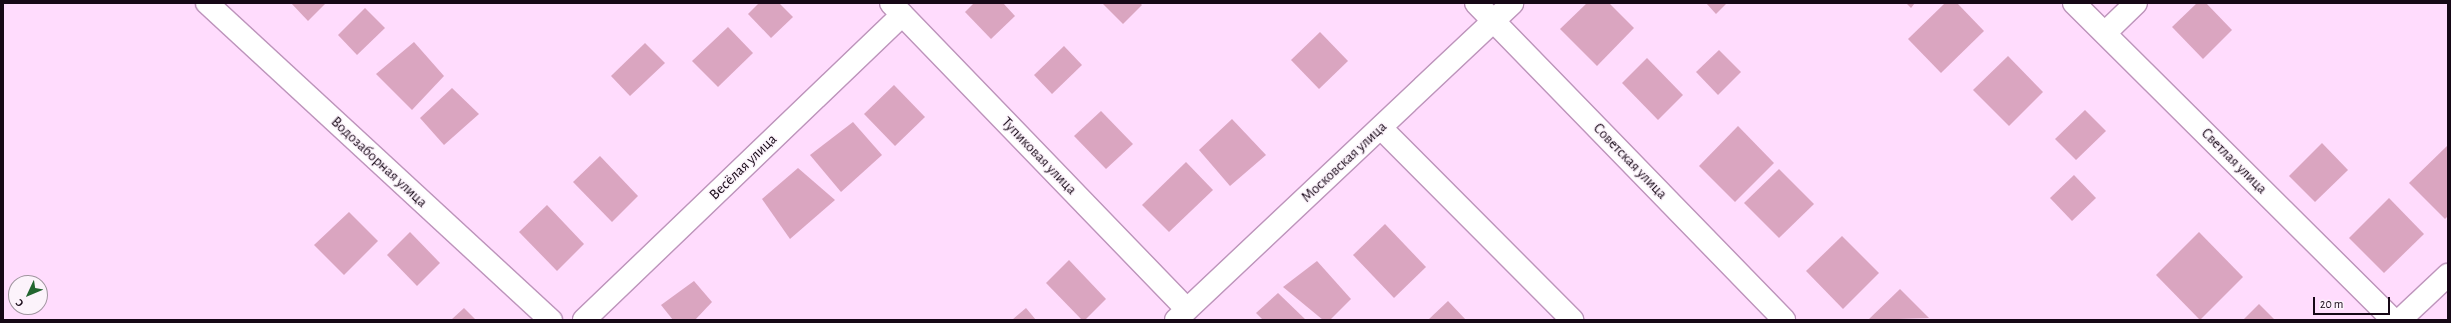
<!DOCTYPE html>
<meta charset="utf-8">
<style>
body{margin:0}
#map{position:relative;width:2451px;height:323px;overflow:hidden;background:#ffdcfd;font-family:"Alegreya Sans",sans-serif}
div>[style]{position:absolute}
.building>*{inset:0;background:#daa5c0}
.roads{filter:drop-shadow(1px 0 #bd94bb) drop-shadow(-1px 0 #bd94bb) drop-shadow(0 1px #bd94bb) drop-shadow(0 -1px #bd94bb)}
.minor>*{height:22px;margin:-11px;padding:0 11px;transform-origin:11px;border-radius:11px;background:#fff}
span{translate:-50% -50%;white-space:nowrap;text-align:center;line-height:1.15;-webkit-text-stroke:3px #fcf3fb;paint-order:stroke}
.street-label{font-size:15px;color:#160816}
.frame{position:absolute;inset:0;border:4px solid #160816;pointer-events:none}
.north{position:absolute;left:8px;top:275px;width:40px;height:40px;box-sizing:border-box;background:#fcf3fb;border:1px solid #a0959f;border-radius:50%;rotate:226deg;font-size:11px;font-weight:700;line-height:16px;text-align:center;color:#160816}
.north::after{content:'';display:block;margin:auto;width:14px;height:18px;background:#226530;clip-path:polygon(50% 0,100% 100%,50% 72%,0 100%)}
.scale{position:absolute;left:2313px;top:297px;width:77px;height:18px;box-sizing:border-box;border:2px solid #160816;border-top:0;padding-left:5px;font-size:12px;line-height:14px;white-space:nowrap;color:#160816;-webkit-text-stroke:3px #fcf3fb;paint-order:stroke}
</style>
<div id="map">
<div class="building">
<div style="clip-path:polygon(291px 3px,326px 3px,308px 21px)"></div>
<div style="clip-path:polygon(759px 3px,779px 3px,793px 17px,771px 38px,748px 14px)"></div>
<div style="clip-path:polygon(974px 3px,1003px 3px,1015px 16px,991px 39px,965px 12px)"></div>
<div style="clip-path:polygon(1102px 3px,1140px 3px,1142px 5px,1123px 24px)"></div>
<div style="clip-path:polygon(1587px 3px,1609px 3px,1634px 28px,1597px 66px,1560px 29px)"></div>
<div style="clip-path:polygon(1706px 3px,1727px 3px,1716px 14px)"></div>
<div style="clip-path:polygon(1906px 3px,1915px 3px,1911px 8px)"></div>
<div style="clip-path:polygon(1945px 3px,1957px 3px,1984px 31px,1941px 73px,1908px 39px)"></div>
<div style="clip-path:polygon(2197px 3px,2206px 3px,2232px 30px,2203px 59px,2172px 27px)"></div>
<div style="clip-path:polygon(365px 8px,385px 28px,357px 55px,338px 35px)"></div>
<div style="clip-path:polygon(728px 27px,753px 53px,718px 87px,692px 61px)"></div>
<div style="clip-path:polygon(1320px 32px,1348px 61px,1319px 89px,1291px 60px)"></div>
<div style="clip-path:polygon(414px 42px,444px 76px,412px 110px,376px 74px)"></div>
<div style="clip-path:polygon(645px 43px,665px 63px,630px 96px,611px 76px)"></div>
<div style="clip-path:polygon(1064px 46px,1082px 65px,1052px 94px,1034px 75px)"></div>
<div style="clip-path:polygon(1719px 50px,1741px 72px,1718px 95px,1696px 72px)"></div>
<div style="clip-path:polygon(2008px 56px,2043px 92px,2009px 126px,1973px 90px)"></div>
<div style="clip-path:polygon(1647px 58px,1683px 95px,1658px 120px,1622px 83px)"></div>
<div style="clip-path:polygon(894px 85px,925px 117px,895px 146px,864px 114px)"></div>
<div style="clip-path:polygon(452px 88px,479px 114px,444px 145px,420px 118px)"></div>
<div style="clip-path:polygon(2085px 110px,2106px 131px,2076px 160px,2055px 139px)"></div>
<div style="clip-path:polygon(1101px 111px,1133px 144px,1106px 169px,1074px 136px)"></div>
<div style="clip-path:polygon(1232px 119px,1266px 155px,1230px 186px,1199px 150px)"></div>
<div style="clip-path:polygon(853px 122px,882px 155px,841px 192px,810px 155px)"></div>
<div style="clip-path:polygon(1738px 126px,1774px 163px,1735px 202px,1699px 166px)"></div>
<div style="clip-path:polygon(2322px 143px,2348px 170px,2315px 202px,2289px 176px)"></div>
<div style="clip-path:polygon(2448px 145px,2448px 216px,2445px 219px,2409px 183px)"></div>
<div style="clip-path:polygon(600px 156px,638px 196px,612px 222px,573px 182px)"></div>
<div style="clip-path:polygon(1186px 162px,1213px 190px,1169px 232px,1142px 205px)"></div>
<div style="clip-path:polygon(798px 168px,835px 200px,790px 239px,762px 199px)"></div>
<div style="clip-path:polygon(1779px 169px,1814px 204px,1779px 238px,1744px 203px)"></div>
<div style="clip-path:polygon(2074px 175px,2096px 198px,2072px 221px,2050px 198px)"></div>
<div style="clip-path:polygon(2389px 198px,2424px 234px,2384px 273px,2349px 238px)"></div>
<div style="clip-path:polygon(547px 205px,584px 244px,557px 271px,519px 232px)"></div>
<div style="clip-path:polygon(349px 212px,378px 241px,344px 275px,314px 245px)"></div>
<div style="clip-path:polygon(1385px 224px,1426px 267px,1394px 298px,1353px 255px)"></div>
<div style="clip-path:polygon(410px 232px,440px 263px,417px 286px,387px 255px)"></div>
<div style="clip-path:polygon(2199px 232px,2243px 277px,2200px 320px,2156px 275px)"></div>
<div style="clip-path:polygon(1842px 236px,1879px 273px,1843px 309px,1806px 271px)"></div>
<div style="clip-path:polygon(1069px 260px,1106px 299px,1085px 320px,1082px 320px,1046px 283px)"></div>
<div style="clip-path:polygon(1317px 261px,1351px 299px,1330px 320px,1323px 320px,1283px 287px)"></div>
<div style="clip-path:polygon(694px 281px,712px 302px,695px 320px,673px 320px,661px 305px)"></div>
<div style="clip-path:polygon(1900px 289px,1929px 318px,1868px 320px)"></div>
<div style="clip-path:polygon(1278px 293px,1306px 320px,1263px 320px,1256px 313px)"></div>
<div style="clip-path:polygon(1448px 301px,1466px 320px,1428px 320px)"></div>
<div style="clip-path:polygon(2259px 304px,2275px 320px,2243px 320px)"></div>
<div style="clip-path:polygon(464px 308px,476px 320px,451px 320px)"></div>
<div style="clip-path:polygon(1026px 308px,1036px 320px,1012px 320px)"></div>
</div>
<div class="roads">
<div class="minor">
<div style="left:207px;top:3px;width:468px;rotate:42.7deg"></div>
<div style="left:891px;top:3px;width:426px;rotate:46deg"></div>
<div style="left:1476px;top:3px;width:442px;rotate:45.8deg"></div>
<div style="left:2074px;top:3px;width:450px;rotate:44.8deg"></div>
<div style="left:2105px;top:33px;width:43px;rotate:-44.1deg"></div>
<div style="left:1381px;top:128px;width:271px;rotate:45.1deg"></div>
<div style="left:584px;top:320px;width:441px;rotate:-43.8deg"></div>
<div style="left:1176px;top:320px;width:462px;rotate:-43.3deg"></div>
<div style="left:2400px;top:320px;width:66px;rotate:-43.2deg"></div>
</div>
</div>
<div class="street-label">
<span style="left:1039px;top:156px;rotate:46deg">Тупиковая улица</span>
<span style="left:1630px;top:161px;rotate:46deg">Советская улица</span>
<span style="left:2234px;top:161px;rotate:45deg">Светлая улица</span>
<span style="left:379px;top:162px;rotate:43deg">Водозаборная улица</span>
<span style="left:1344px;top:162px;rotate:-43deg">Московская улица</span>
<span style="left:743px;top:167px;rotate:-44deg">Весёлая улица</span>
</div>
<div class="frame"></div>
<div class="north">С</div>
<div class="scale">20 m</div>
</div>
